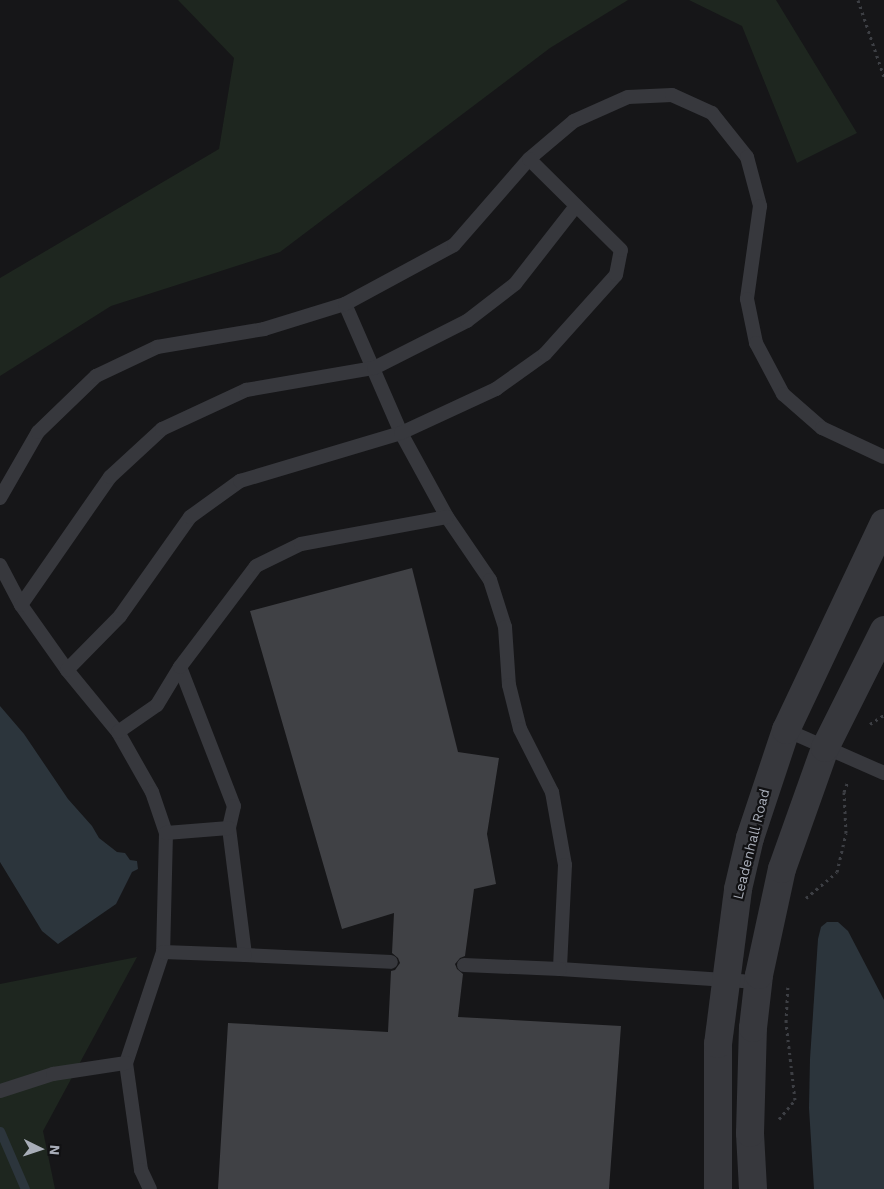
<!DOCTYPE html>
<style>
body{margin:0}
#map{position:relative;width:884px;height:1189px;overflow:hidden;background:#161618;font-family:"Work Sans",sans-serif}
div>[style]{position:absolute}
.green>*{inset:0;background:#1e261f}
.water>*{inset:0;background:#2c353c}
.stream>*{height:9px;margin:-4.5px;padding:0 4.5px;transform-origin:4.5px;border-radius:4.5px;background:#2c353c}
.building>*{inset:0;background:#404145}
.path>*{height:3px;margin-top:-1.5px;transform-origin:0;background:repeating-linear-gradient(90deg,#3d3f44 0 2.5px,transparent 0 6.5px)}
.lane>*{height:14px;margin:-7px;padding:0 7px;transform-origin:7px;border-radius:7px;background:#37383d}
.street>*{height:28px;margin:-14px;padding:0 14px;transform-origin:14px;border-radius:14px;background:#37383d}
span{translate:-50% -50%;white-space:nowrap;text-align:center;line-height:1.15;-webkit-text-stroke:4.5px #111113;paint-order:stroke}
.street-label{font-size:14px;color:#a8adb8}
.north{position:absolute;left:15px;top:1124px;width:50px;height:50px;-webkit-text-stroke:4px #111113;paint-order:stroke;rotate:94deg;font-size:14px;font-weight:700;line-height:20px;text-align:center;color:#a8adb8}
.north::after{content:'';display:block;margin:auto;width:18px;height:22px;background:#a8adb8;clip-path:polygon(50% 0,100% 100%,50% 72%,0 100%)}
</style>
<div id="map">
<div class="green">
<div style="clip-path:polygon(178px 0,628px 0,550px 48px,280px 252px,111px 306px,0 376px,0 278px,219px 149px,234px 58px)"></div>
<div style="clip-path:polygon(689px 0,776px 0,857px 133px,797px 163px,742px 26px)"></div>
<div style="clip-path:polygon(137px 957px,43px 1131px,55px 1189px,0 1189px,0 984px)"></div>
</div>
<div class="water">
<div style="clip-path:polygon(0 706px,24px 734px,68px 799px,92px 826px,99px 838px,117px 852px,125px 853px,130px 860px,137px 861px,138px 869px,132px 872px,116px 904px,58px 944px,42px 931px,0 862px)"></div>
<div style="clip-path:polygon(827px 922px,838px 922px,848px 931px,884px 1000px,884px 1189px,814px 1189px,809px 1108px,810px 1059px,818px 939px,821px 927px)"></div>
</div>
<div class="stream">
<div style="left:0;top:1131px;width:63px;rotate:66.7deg"></div>
</div>
<div class="building">
<div style="clip-path:polygon(412px 568px,458px 752px,499px 758px,487px 834px,496px 884px,474px 889px,465px 956px,460px 958px,455px 964px,457px 969px,463px 974px,458px 1017px,621px 1026px,609px 1189px,218px 1189px,228px 1023px,388px 1032px,391px 971px,395px 970px,400px 963px,398px 958px,392px 953px,394px 913px,342px 929px,250px 611px)"></div>
</div>
<div class="path">
<div style="left:858px;top:0;width:81px;rotate:71.3deg"></div>
<div style="left:870px;top:724px;width:17px;rotate:-33deg"></div>
<div style="left:806px;top:898px;width:40px;rotate:-40deg"></div>
<div style="left:837px;top:872px;width:40px;rotate:-77deg"></div>
<div style="left:846px;top:833px;width:41px;rotate:-92.8deg"></div>
<div style="left:844px;top:792px;width:12px;rotate:-70deg"></div>
<div style="left:779px;top:1119px;width:25px;rotate:-50deg"></div>
<div style="left:795px;top:1100px;width:79px;rotate:-96.6deg"></div>
<div style="left:786px;top:1022px;width:35px;rotate:-87deg"></div>
</div>
<div class="lane">
<div style="left:345px;top:304px;width:141px;rotate:66.5deg"></div>
<div style="left:401px;top:433px;width:96px;rotate:61.3deg"></div>
<div style="left:447px;top:517px;width:76px;rotate:55.7deg"></div>
<div style="left:490px;top:580px;width:49px;rotate:72.3deg"></div>
<div style="left:505px;top:627px;width:58px;rotate:86.1deg"></div>
<div style="left:509px;top:685px;width:45px;rotate:76deg"></div>
<div style="left:520px;top:729px;width:71px;rotate:63.1deg"></div>
<div style="left:552px;top:792px;width:74px;rotate:79.9deg"></div>
<div style="left:565px;top:865px;width:104px;rotate:92.8deg"></div>
<div style="left:560px;top:969px;width:198px;rotate:3.8deg"></div>
<div style="left:0;top:498px;width:76px;rotate:-60.1deg"></div>
<div style="left:38px;top:432px;width:81px;rotate:-44deg"></div>
<div style="left:96px;top:376px;width:68px;rotate:-25.4deg"></div>
<div style="left:157px;top:347px;width:109px;rotate:-9.5deg"></div>
<div style="left:264px;top:329px;width:85px;rotate:-17.2deg"></div>
<div style="left:345px;top:304px;width:124px;rotate:-28.4deg"></div>
<div style="left:454px;top:245px;width:114px;rotate:-48.9deg"></div>
<div style="left:529px;top:159px;width:59px;rotate:-40.2deg"></div>
<div style="left:574px;top:121px;width:59px;rotate:-24deg"></div>
<div style="left:628px;top:97px;width:44px;rotate:-2.6deg"></div>
<div style="left:672px;top:95px;width:44px;rotate:24.2deg"></div>
<div style="left:712px;top:113px;width:56px;rotate:51.5deg"></div>
<div style="left:747px;top:157px;width:51px;rotate:75.1deg"></div>
<div style="left:760px;top:206px;width:94px;rotate:98deg"></div>
<div style="left:747px;top:299px;width:45px;rotate:78.4deg"></div>
<div style="left:756px;top:343px;width:58px;rotate:62.1deg"></div>
<div style="left:783px;top:394px;width:52px;rotate:41.1deg"></div>
<div style="left:822px;top:428px;width:68px;rotate:25.1deg"></div>
<div style="left:0;top:565px;width:45px;rotate:62.3deg"></div>
<div style="left:21px;top:605px;width:80px;rotate:54.7deg"></div>
<div style="left:67px;top:670px;width:80px;rotate:50.6deg"></div>
<div style="left:118px;top:732px;width:69px;rotate:60.5deg"></div>
<div style="left:152px;top:792px;width:43px;rotate:71.1deg"></div>
<div style="left:166px;top:833px;width:119px;rotate:91.4deg"></div>
<div style="left:163px;top:952px;width:117px;rotate:108.4deg"></div>
<div style="left:126px;top:1063px;width:108px;rotate:82deg"></div>
<div style="left:141px;top:1170px;width:21px;rotate:65deg"></div>
<div style="left:21px;top:605px;width:156px;rotate:-55.2deg"></div>
<div style="left:110px;top:477px;width:71px;rotate:-42.7deg"></div>
<div style="left:162px;top:429px;width:93px;rotate:-24.9deg"></div>
<div style="left:246px;top:390px;width:130px;rotate:-9.8deg"></div>
<div style="left:374px;top:368px;width:104px;rotate:-26.8deg"></div>
<div style="left:467px;top:321px;width:61px;rotate:-37.6deg"></div>
<div style="left:515px;top:284px;width:99px;rotate:-52deg"></div>
<div style="left:180px;top:667px;width:149px;rotate:68.8deg"></div>
<div style="left:234px;top:806px;width:23px;rotate:103deg"></div>
<div style="left:229px;top:828px;width:128px;rotate:82.8deg"></div>
<div style="left:245px;top:955px;width:146px;rotate:2.7deg"></div>
<div style="left:67px;top:670px;width:76px;rotate:-45.5deg"></div>
<div style="left:120px;top:616px;width:121px;rotate:-54.7deg"></div>
<div style="left:190px;top:517px;width:62px;rotate:-35.8deg"></div>
<div style="left:240px;top:481px;width:168px;rotate:-16.6deg"></div>
<div style="left:401px;top:433px;width:105px;rotate:-24.9deg"></div>
<div style="left:496px;top:389px;width:60px;rotate:-35.5deg"></div>
<div style="left:545px;top:354px;width:106px;rotate:-48.1deg"></div>
<div style="left:616px;top:275px;width:25px;rotate:-79deg"></div>
<div style="left:621px;top:250px;width:129px;rotate:-135.3deg"></div>
<div style="left:786px;top:730px;width:107px;rotate:23.7deg"></div>
<div style="left:118px;top:732px;width:47px;rotate:-34.7deg"></div>
<div style="left:157px;top:705px;width:44px;rotate:-58.8deg"></div>
<div style="left:180px;top:667px;width:126px;rotate:-53deg"></div>
<div style="left:256px;top:566px;width:50px;rotate:-26.1deg"></div>
<div style="left:301px;top:544px;width:148px;rotate:-10.5deg"></div>
<div style="left:166px;top:833px;width:63px;rotate:-4.5deg"></div>
<div style="left:163px;top:952px;width:82px;rotate:2.1deg"></div>
<div style="left:464px;top:965px;width:96px;rotate:2.4deg"></div>
<div style="left:0;top:1091px;width:56px;rotate:-17.8deg"></div>
<div style="left:53px;top:1074px;width:74px;rotate:-8.6deg"></div>
</div>
<div class="street">
<div style="left:718px;top:1189px;width:145px;rotate:-90deg"></div>
<div style="left:718px;top:1044px;width:156px;rotate:-82.6deg"></div>
<div style="left:738px;top:889px;width:52px;rotate:-76.8deg"></div>
<div style="left:750px;top:838px;width:114px;rotate:-71.6deg"></div>
<div style="left:786px;top:730px;width:229px;rotate:-64.7deg"></div>
<div style="left:753px;top:1189px;width:56px;rotate:-93.1deg"></div>
<div style="left:750px;top:1133px;width:105px;rotate:-88.4deg"></div>
<div style="left:753px;top:1028px;width:53px;rotate:-83.5deg"></div>
<div style="left:759px;top:975px;width:108px;rotate:-77.8deg"></div>
<div style="left:782px;top:869px;width:128px;rotate:-70.4deg"></div>
<div style="left:825px;top:748px;width:132px;rotate:-63.4deg"></div>
</div>
<div class="street-label">
<span style="left:751px;top:844px;rotate:-76deg">Leadenhall Road</span>
</div>
<div class="north">N</div>
</div>
